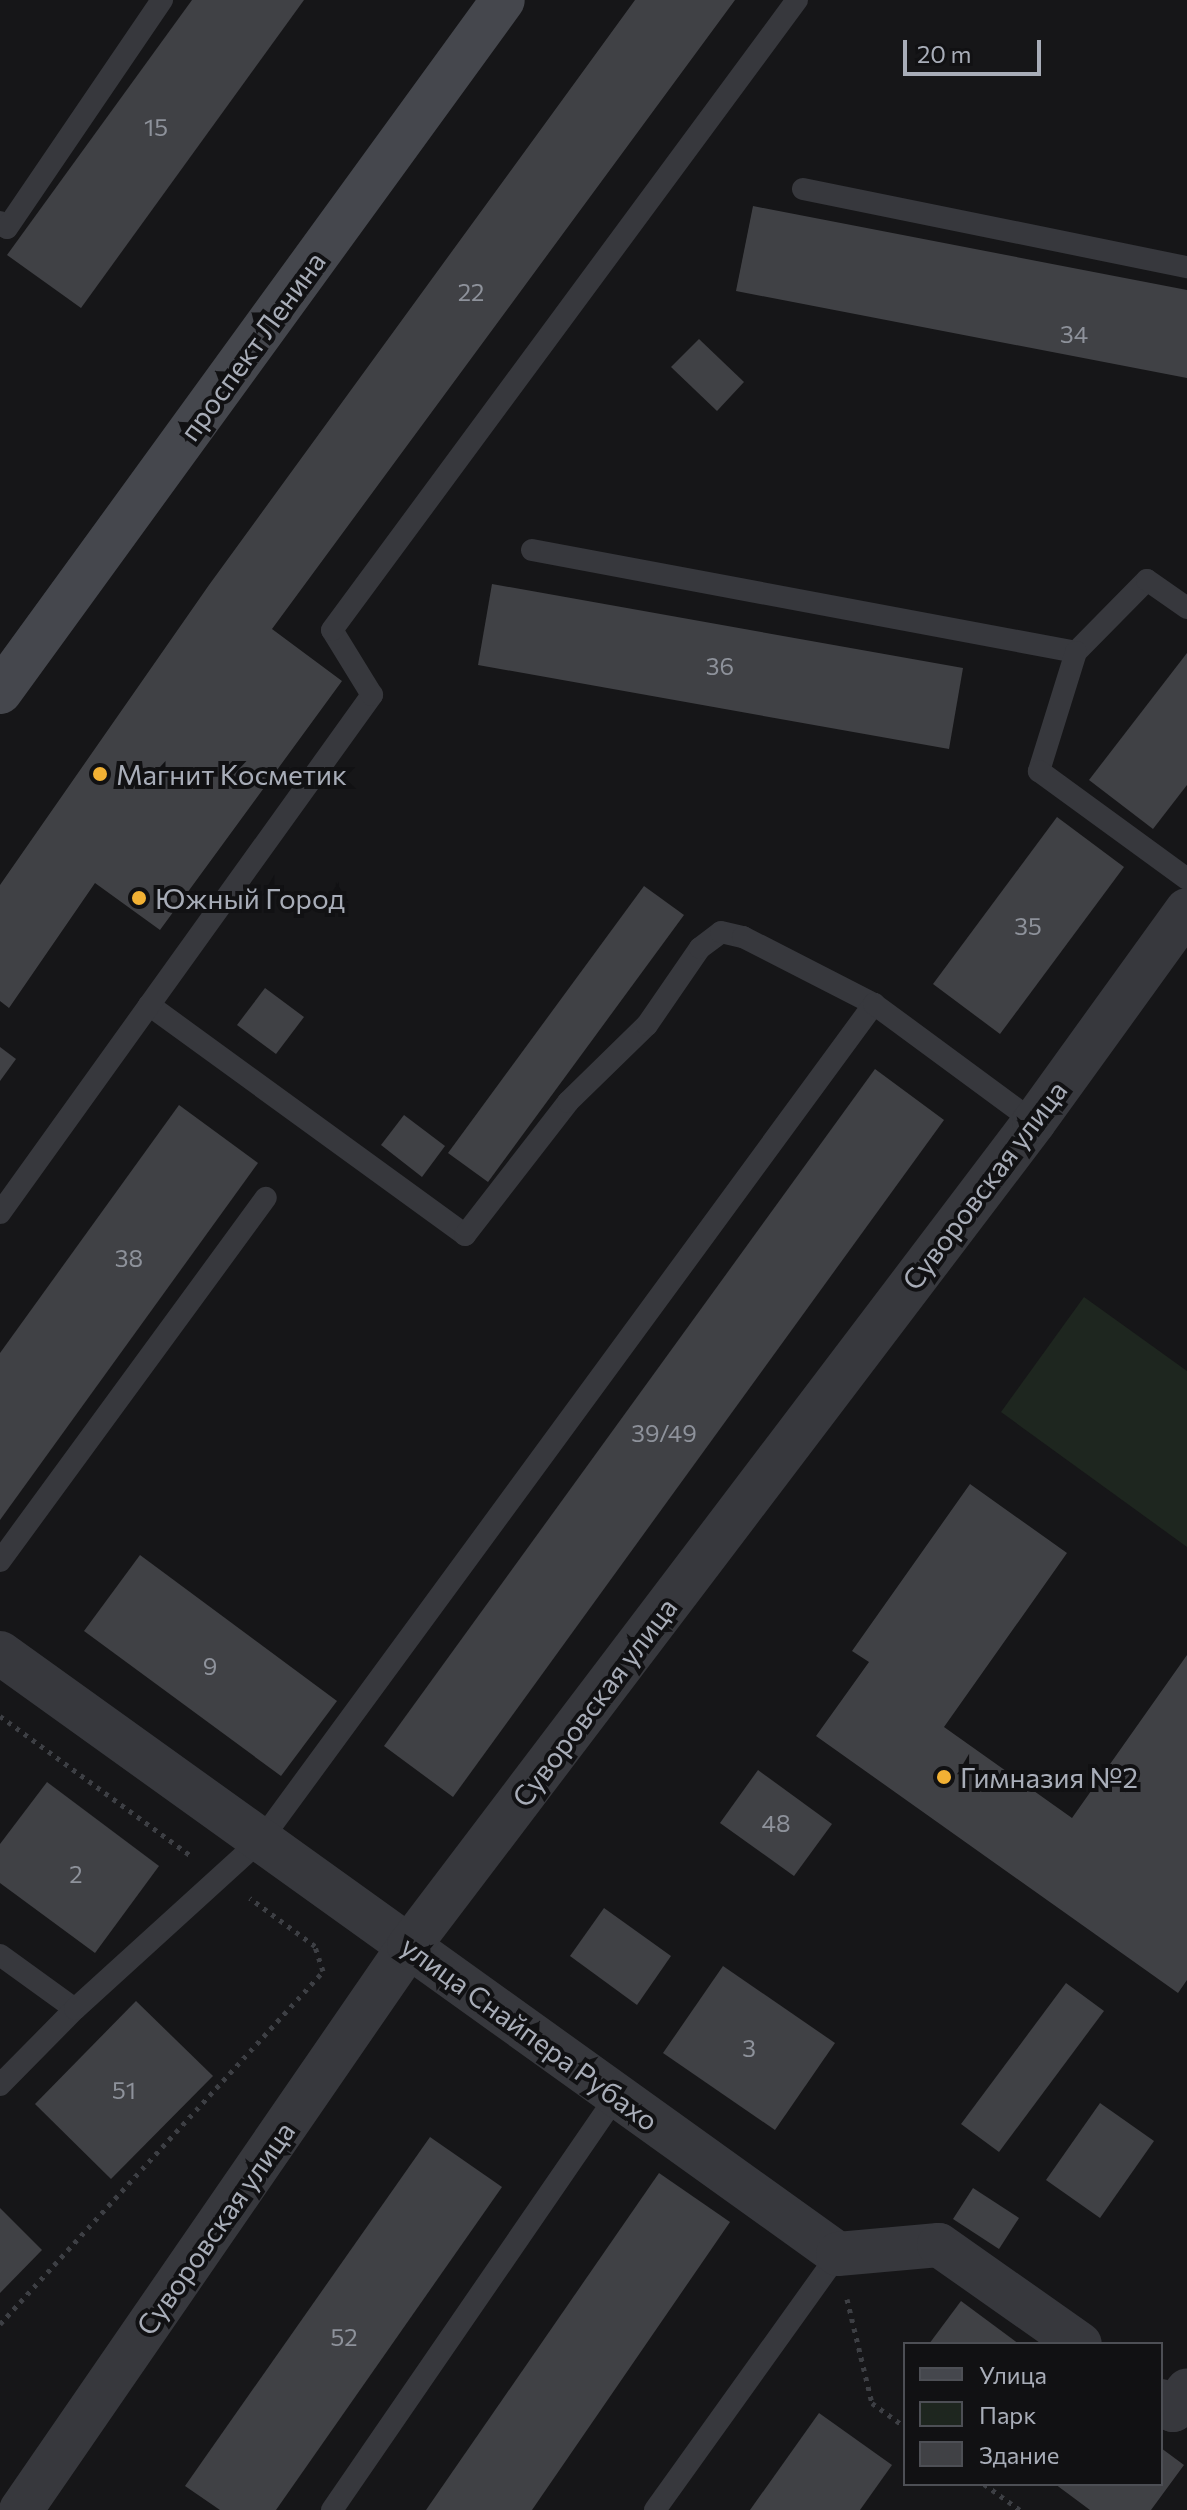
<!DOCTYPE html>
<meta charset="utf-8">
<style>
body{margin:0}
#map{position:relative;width:1187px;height:2510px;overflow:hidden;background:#161618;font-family:Commissioner,sans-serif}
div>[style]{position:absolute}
.green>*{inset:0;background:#1e261f}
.building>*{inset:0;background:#404145}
.path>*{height:5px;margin-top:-2.5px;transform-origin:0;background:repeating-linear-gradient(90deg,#3d3f44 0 4px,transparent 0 10px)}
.lane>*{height:22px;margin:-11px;padding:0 11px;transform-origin:11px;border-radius:11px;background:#37383d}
.street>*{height:44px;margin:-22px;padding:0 22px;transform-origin:22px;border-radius:22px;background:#37383d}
.secondary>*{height:44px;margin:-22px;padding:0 22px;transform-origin:22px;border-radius:22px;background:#45474d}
.dots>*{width:22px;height:22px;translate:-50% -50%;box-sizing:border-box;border:4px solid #111113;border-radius:50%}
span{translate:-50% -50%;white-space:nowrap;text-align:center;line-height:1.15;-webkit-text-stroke:8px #111113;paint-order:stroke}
.number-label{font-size:24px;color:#8e929b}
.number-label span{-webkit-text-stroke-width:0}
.street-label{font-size:28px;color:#a8adb8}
.poi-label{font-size:28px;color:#a8adb8}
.left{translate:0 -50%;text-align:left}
.legend{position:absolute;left:903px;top:2342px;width:260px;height:144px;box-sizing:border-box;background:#111113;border:2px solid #4d4f55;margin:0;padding:10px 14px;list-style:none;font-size:24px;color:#a8adb8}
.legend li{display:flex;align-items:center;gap:16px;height:40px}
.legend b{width:40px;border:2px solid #4d4f55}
.scale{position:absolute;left:903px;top:40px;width:138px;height:36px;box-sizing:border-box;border:4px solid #a8adb8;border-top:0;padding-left:10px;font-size:24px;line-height:28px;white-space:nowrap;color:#a8adb8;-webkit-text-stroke:6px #111113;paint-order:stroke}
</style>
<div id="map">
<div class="green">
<div style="clip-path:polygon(1084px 1297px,1187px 1371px,1187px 1547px,1001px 1412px)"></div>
</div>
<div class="building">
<div style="clip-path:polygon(192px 0,304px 0,81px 308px,7px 255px)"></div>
<div style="clip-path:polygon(635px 0,735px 0,272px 629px,342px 681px,160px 930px,95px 883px,9px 1008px,0 1001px,0 885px,209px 585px)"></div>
<div style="clip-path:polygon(753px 206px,1187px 290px,1187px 378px,736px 291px)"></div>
<div style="clip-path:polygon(699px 339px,744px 382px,717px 411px,671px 367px)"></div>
<div style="clip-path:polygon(492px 584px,963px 668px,949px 749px,478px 665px)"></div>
<div style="clip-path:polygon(1187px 653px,1187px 785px,1153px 829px,1089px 780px)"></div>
<div style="clip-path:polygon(1057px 817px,1124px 867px,1000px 1034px,933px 984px)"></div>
<div style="clip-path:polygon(644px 886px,684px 915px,488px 1182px,448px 1153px)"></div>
<div style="clip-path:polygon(265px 988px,304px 1017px,276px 1054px,237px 1025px)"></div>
<div style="clip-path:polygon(0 1047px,16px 1059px,0 1081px)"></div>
<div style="clip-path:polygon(875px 1069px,944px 1120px,453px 1797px,384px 1746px)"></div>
<div style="clip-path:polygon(179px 1105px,258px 1163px,0 1520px,0 1353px)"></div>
<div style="clip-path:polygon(404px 1115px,445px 1146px,422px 1177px,381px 1145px)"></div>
<div style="clip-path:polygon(970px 1484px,1067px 1553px,944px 1727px,1072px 1818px,1187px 1655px,1187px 1980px,1178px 1993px,816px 1736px,869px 1662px,852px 1651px)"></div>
<div style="clip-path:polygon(140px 1555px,337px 1701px,281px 1776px,84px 1631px)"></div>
<div style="clip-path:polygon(758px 1770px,832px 1824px,794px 1876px,720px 1823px)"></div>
<div style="clip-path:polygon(47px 1782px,159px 1866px,95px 1953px,0 1883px,0 1844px)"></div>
<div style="clip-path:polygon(604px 1908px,671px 1956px,637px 2005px,570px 1956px)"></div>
<div style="clip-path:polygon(723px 1966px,835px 2043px,775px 2130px,663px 2053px)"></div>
<div style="clip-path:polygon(1066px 1983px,1104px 2011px,999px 2152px,961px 2124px)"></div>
<div style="clip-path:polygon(136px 2001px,213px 2076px,111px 2179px,35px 2104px)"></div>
<div style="clip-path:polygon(1100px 2103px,1154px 2141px,1100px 2218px,1046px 2180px)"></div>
<div style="clip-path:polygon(430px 2137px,502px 2187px,276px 2510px,220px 2510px,185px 2486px)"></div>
<div style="clip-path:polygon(659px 2173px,730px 2222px,532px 2510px,426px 2510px)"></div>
<div style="clip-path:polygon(973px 2188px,1019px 2218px,999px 2249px,953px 2219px)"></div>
<div style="clip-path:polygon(0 2208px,42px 2250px,0 2293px)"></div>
<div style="clip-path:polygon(961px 2301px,1019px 2344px,929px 2344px)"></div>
<div style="clip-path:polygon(819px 2413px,892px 2465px,860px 2510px,750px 2510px)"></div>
<div style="clip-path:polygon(1161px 2448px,1184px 2465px,1151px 2510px,1090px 2510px,1055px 2484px,1161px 2484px)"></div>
</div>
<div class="path">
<div style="left:0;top:1716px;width:239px;rotate:36.2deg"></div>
<div style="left:847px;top:2299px;width:107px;rotate:76.5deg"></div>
<div style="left:872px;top:2403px;width:41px;rotate:36deg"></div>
<div style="left:0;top:2324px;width:478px;rotate:-47.5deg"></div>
<div style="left:323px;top:1971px;width:26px;rotate:-108deg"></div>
<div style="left:315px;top:1946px;width:81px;rotate:-143.6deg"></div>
<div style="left:984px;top:2484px;width:44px;rotate:35.8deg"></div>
</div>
<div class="lane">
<div style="left:803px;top:189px;width:392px;rotate:11.5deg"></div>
<div style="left:0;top:222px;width:9px;rotate:41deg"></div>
<div style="left:7px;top:228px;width:276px;rotate:-55.8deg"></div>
<div style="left:532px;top:550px;width:553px;rotate:10.62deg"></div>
<div style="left:1076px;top:652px;width:101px;rotate:-45.4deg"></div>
<div style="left:1147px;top:580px;width:49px;rotate:35deg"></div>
<div style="left:1076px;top:652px;width:125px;rotate:107.3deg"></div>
<div style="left:1039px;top:771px;width:183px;rotate:36.1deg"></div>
<div style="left:149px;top:1005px;width:391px;rotate:36deg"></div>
<div style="left:465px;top:1235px;width:168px;rotate:-52.2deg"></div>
<div style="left:568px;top:1102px;width:110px;rotate:-44.3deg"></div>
<div style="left:647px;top:1025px;width:93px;rotate:-55.5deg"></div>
<div style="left:700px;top:948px;width:26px;rotate:-37deg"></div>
<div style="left:721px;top:932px;width:23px;rotate:13deg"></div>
<div style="left:743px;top:937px;width:147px;rotate:27.1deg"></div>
<div style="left:0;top:1213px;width:638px;rotate:-54.32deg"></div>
<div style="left:372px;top:695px;width:76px;rotate:-121.6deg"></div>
<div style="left:332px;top:630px;width:783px;rotate:-53.57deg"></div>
<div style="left:0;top:1561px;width:450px;rotate:-53.8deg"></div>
<div style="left:0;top:1955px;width:92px;rotate:35.8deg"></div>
<div style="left:0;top:2085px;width:107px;rotate:-45.4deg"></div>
<div style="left:75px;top:2009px;width:251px;rotate:-42.3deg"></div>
<div style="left:261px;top:1840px;width:1037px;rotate:-53.75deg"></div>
<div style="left:874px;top:1004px;width:199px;rotate:36.4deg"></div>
<div style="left:332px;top:2510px;width:503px;rotate:-55.52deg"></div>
<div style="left:655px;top:2510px;width:315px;rotate:-54.4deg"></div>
</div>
<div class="street">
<div style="left:0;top:1653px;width:1031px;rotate:35.65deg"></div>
<div style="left:838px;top:2254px;width:101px;rotate:-5.1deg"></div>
<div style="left:939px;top:2245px;width:172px;rotate:35.1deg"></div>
<div style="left:1161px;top:2401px;width:15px;rotate:37deg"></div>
<div style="left:1173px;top:2410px;width:24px;rotate:-54deg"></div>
<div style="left:21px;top:2510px;width:685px;rotate:-55.47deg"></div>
<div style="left:409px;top:1946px;width:1034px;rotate:-52.82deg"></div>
<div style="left:1034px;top:1122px;width:261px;rotate:-54.2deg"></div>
</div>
<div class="secondary">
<div style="left:0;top:692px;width:855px;rotate:-53.99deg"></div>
</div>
<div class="dots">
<div style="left:100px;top:774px;background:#f2b134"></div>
<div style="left:139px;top:898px;background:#f2b134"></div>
<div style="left:944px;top:1777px;background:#f2b134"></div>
</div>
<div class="number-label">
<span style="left:156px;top:127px">15</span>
<span style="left:471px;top:292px">22</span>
<span style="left:1074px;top:334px">34</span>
<span style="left:720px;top:666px">36</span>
<span style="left:1028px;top:926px">35</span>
<span style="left:129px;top:1258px">38</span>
<span style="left:664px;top:1433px">39/49</span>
<span style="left:210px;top:1666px">9</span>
<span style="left:776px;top:1823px">48</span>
<span style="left:76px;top:1874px">2</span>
<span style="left:749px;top:2048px">3</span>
<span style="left:124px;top:2090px">51</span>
<span style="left:344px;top:2337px">52</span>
</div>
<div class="street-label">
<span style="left:252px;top:346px;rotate:-54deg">проспект Ленина</span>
<span style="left:984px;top:1185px;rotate:-53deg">Суворовская улица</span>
<span style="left:594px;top:1702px;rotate:-53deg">Суворовская улица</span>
<span style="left:530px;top:2033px;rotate:36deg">улица Снайпера Рубахо</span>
<span style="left:215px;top:2228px;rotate:-55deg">Суворовская улица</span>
</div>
<div class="poi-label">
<span class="left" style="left:116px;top:774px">Магнит Косметик</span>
<span class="left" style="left:155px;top:898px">Южный Город</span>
<span class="left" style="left:960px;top:1777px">Гимназия №2</span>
</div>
<ul class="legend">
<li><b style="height:10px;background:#45474d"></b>Улица</li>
<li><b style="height:22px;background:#1e261f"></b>Парк</li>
<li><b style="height:22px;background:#404145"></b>Здание</li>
</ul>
<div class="scale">20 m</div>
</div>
